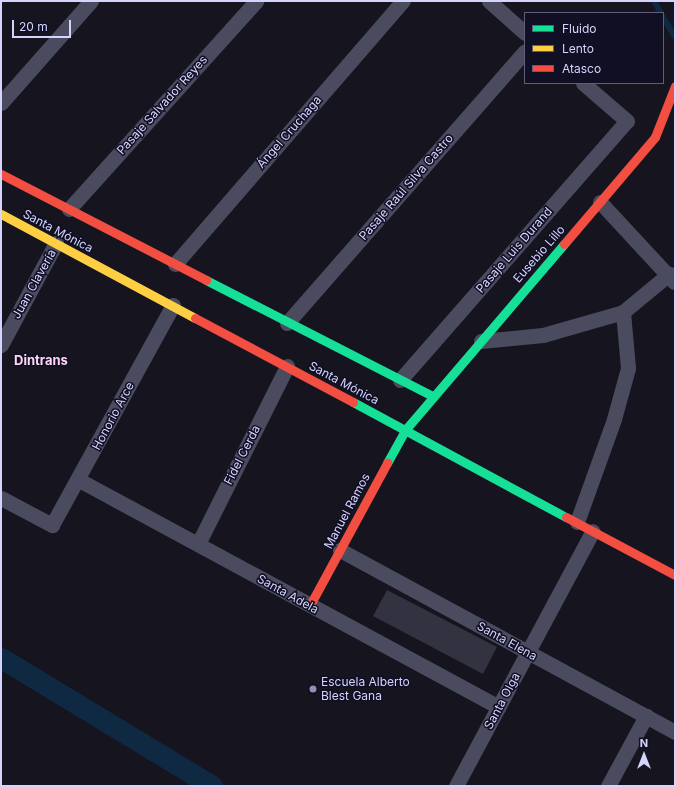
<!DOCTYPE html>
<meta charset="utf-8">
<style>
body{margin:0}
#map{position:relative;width:676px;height:787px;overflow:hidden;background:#15141f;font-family:Inter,sans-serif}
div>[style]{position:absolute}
.stream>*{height:6px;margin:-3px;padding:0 3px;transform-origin:3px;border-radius:3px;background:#102943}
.canal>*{height:21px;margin:-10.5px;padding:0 10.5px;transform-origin:10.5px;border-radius:10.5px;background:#102943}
.building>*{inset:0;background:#333241}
.street>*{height:15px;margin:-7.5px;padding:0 7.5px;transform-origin:7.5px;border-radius:7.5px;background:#4a4b5f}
.fast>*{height:9px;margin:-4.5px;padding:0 4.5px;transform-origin:4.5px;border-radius:4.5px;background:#16e098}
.slow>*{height:9px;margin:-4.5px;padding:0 4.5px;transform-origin:4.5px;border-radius:4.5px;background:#ffcf43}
.jam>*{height:9px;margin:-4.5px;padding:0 4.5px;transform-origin:4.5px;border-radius:4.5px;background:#f24e42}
.dots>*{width:11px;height:11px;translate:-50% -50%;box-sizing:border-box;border:2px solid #110f24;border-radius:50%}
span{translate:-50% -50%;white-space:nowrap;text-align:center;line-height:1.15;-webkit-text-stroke:3px #110f24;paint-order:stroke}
.street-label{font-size:12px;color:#d4d4fd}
.poi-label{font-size:12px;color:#d4d4fd}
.left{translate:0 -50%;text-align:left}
.neighbourhood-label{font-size:13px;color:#fdd6f3;font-weight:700}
.frame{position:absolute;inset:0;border:2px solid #d4d4fd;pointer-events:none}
.legend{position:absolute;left:524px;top:12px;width:140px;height:72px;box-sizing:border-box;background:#110f24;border:1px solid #5f5e7b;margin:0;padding:5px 7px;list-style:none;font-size:12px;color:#d4d4fd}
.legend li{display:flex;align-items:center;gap:8px;height:20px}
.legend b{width:20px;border:1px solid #5f5e7b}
.north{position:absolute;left:624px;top:735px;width:40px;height:40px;-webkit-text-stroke:3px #110f24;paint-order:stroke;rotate:0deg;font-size:11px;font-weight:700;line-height:16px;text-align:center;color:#d4d4fd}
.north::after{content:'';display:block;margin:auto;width:14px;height:18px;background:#d4d4fd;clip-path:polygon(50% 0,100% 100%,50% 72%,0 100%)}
.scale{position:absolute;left:12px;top:20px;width:59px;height:18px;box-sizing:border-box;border:2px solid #d4d4fd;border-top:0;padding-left:5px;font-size:12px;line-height:14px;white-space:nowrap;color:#d4d4fd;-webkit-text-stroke:3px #110f24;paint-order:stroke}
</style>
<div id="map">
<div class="stream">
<div style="left:654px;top:1px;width:14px;rotate:60deg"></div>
<div style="left:663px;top:17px;width:23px;rotate:59deg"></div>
</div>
<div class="canal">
<div style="left:1px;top:658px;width:247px;rotate:31.2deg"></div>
</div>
<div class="building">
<div style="clip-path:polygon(387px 590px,497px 647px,483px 674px,373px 616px)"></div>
</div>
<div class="street">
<div style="left:489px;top:1px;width:48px;rotate:41.6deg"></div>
<div style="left:1px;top:103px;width:136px;rotate:-48.6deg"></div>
<div style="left:600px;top:202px;width:109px;rotate:47.2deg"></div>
<div style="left:69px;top:209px;width:280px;rotate:-48deg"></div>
<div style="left:175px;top:264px;width:348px;rotate:-49.1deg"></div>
<div style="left:287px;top:323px;width:361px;rotate:-48.8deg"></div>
<div style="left:481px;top:341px;width:62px;rotate:-5.5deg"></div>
<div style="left:543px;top:335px;width:83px;rotate:-16deg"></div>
<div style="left:623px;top:312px;width:60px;rotate:-39.6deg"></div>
<div style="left:1px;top:345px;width:116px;rotate:-61.7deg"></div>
<div style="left:400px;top:380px;width:344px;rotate:-48.8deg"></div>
<div style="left:627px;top:121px;width:58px;rotate:-139.2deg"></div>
<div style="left:79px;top:480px;width:477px;rotate:28.4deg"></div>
<div style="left:1px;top:498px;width:58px;rotate:27.9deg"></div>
<div style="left:52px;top:525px;width:251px;rotate:-61.2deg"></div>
<div style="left:577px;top:522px;width:109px;rotate:-70.2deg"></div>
<div style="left:614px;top:419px;width:53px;rotate:-74.6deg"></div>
<div style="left:628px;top:368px;width:56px;rotate:-95.1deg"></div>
<div style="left:198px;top:544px;width:199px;rotate:-63.4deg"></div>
<div style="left:340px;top:550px;width:381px;rotate:28.5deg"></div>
<div style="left:456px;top:786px;width:289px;rotate:-61.8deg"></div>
<div style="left:608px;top:786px;width:80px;rotate:-61.5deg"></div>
</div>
<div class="fast">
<div style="left:206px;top:280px;width:255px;rotate:27.1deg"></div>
<div style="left:353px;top:402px;width:242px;rotate:28.4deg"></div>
<div style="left:387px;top:463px;width:39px;rotate:-61deg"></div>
<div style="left:406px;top:429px;width:243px;rotate:-49.5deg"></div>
</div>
<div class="slow">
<div style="left:1px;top:214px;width:220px;rotate:28.2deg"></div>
</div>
<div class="jam">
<div style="left:1px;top:174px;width:231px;rotate:27.3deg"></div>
<div style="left:564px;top:244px;width:140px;rotate:-49.6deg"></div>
<div style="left:655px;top:137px;width:55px;rotate:-68.6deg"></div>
<div style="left:195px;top:318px;width:179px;rotate:28deg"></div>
<div style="left:566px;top:517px;width:123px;rotate:28deg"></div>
<div style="left:310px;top:605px;width:162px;rotate:-61.5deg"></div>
</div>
<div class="dots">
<div style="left:313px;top:689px;background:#9191af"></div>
</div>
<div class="street-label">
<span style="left:162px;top:105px;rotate:-48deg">Pasaje Salvador Reyes</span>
<span style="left:289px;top:132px;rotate:-49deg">Ángel Cruchaga</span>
<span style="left:406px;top:187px;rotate:-49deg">Pasaje Raúl Silva Castro</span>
<span style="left:58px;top:231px;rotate:28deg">Santa Mónica</span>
<span style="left:514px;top:250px;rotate:-49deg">Pasaje Luis Durand</span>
<span style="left:539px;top:254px;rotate:-49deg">Eusebio Lillo</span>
<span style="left:34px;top:284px;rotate:-61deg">Juan Clavería</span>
<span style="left:344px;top:383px;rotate:28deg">Santa Mónica</span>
<span style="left:113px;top:416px;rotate:-62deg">Honorio Arce</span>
<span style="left:242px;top:455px;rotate:-63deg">Fidel Cerda</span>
<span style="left:347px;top:511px;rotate:-62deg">Manuel Ramos</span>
<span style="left:288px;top:594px;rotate:29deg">Santa Adela</span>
<span style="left:507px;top:641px;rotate:29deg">Santa Elena</span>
<span style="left:502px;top:701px;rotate:-62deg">Santa Olga</span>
</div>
<div class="poi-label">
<span class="left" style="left:321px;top:689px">Escuela Alberto<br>Blest Gana</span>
</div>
<div class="neighbourhood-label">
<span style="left:41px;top:360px">Dintrans</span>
</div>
<div class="frame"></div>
<ul class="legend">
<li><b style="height:5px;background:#16e098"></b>Fluido</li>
<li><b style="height:5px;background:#ffcf43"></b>Lento</li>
<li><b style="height:5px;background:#f24e42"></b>Atasco</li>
</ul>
<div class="north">N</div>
<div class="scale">20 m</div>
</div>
